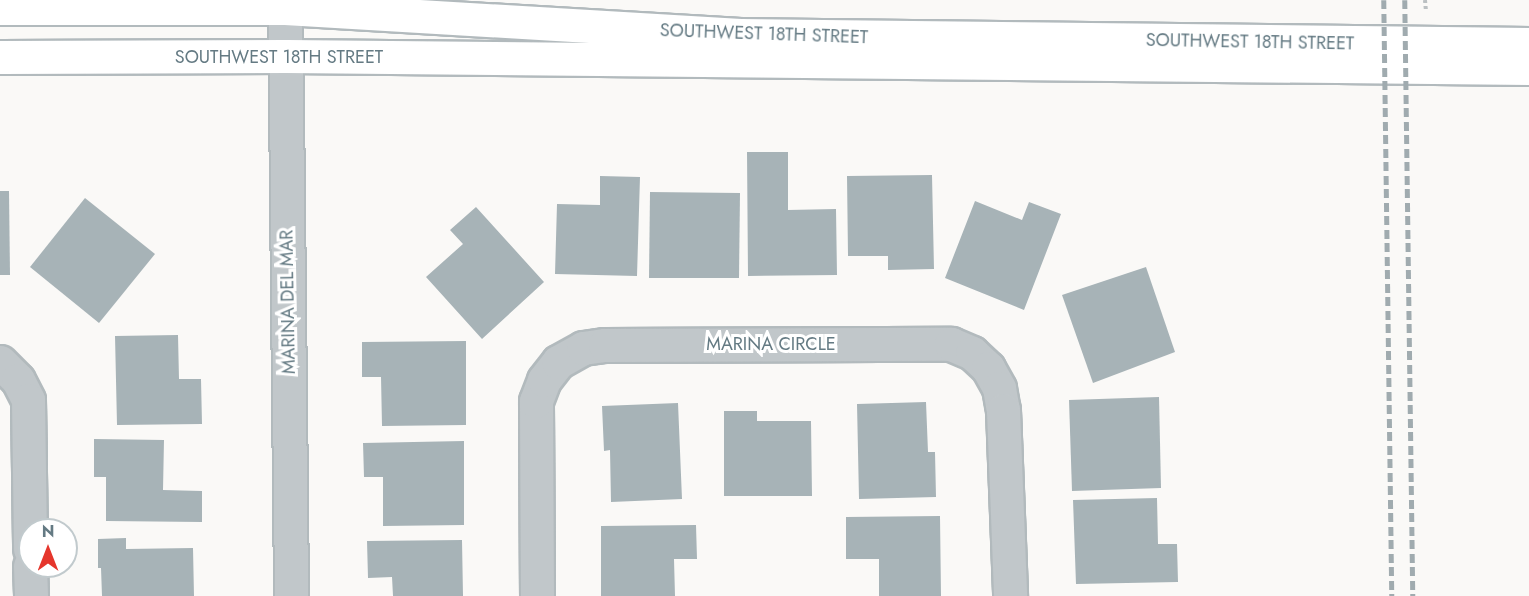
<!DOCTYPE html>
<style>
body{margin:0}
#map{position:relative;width:1529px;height:596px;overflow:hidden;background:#faf9f7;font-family:Jost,sans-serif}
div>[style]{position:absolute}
.building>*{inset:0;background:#a7b3b7}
.path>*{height:4px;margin-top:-2px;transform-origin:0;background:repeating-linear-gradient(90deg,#bbc0c2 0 3px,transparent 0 6px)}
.roads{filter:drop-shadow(2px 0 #b2babd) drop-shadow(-2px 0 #b2babd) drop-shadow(0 2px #b2babd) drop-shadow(0 -2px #b2babd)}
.minor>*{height:33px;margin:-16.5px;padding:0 16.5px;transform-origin:16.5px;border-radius:16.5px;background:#c1c7ca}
.major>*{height:33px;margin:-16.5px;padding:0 16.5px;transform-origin:16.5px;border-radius:16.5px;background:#fff}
.rail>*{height:4.5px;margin-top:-2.25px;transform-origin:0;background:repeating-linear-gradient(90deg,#a0abaf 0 9px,transparent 0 13.5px)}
span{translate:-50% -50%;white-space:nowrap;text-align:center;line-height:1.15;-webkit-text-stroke:6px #fff;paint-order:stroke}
.street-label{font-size:18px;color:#647a83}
.north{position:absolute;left:18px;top:518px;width:60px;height:60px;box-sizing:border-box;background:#fff;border:2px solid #c1cacd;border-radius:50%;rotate:0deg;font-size:16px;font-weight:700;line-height:24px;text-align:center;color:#647a83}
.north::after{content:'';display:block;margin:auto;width:21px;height:27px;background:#e5362c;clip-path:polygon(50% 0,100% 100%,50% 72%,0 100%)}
</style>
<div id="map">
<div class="building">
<div style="clip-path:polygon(747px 152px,788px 152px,788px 210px,836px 209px,837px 275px,748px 276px)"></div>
<div style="clip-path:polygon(932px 175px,934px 269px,888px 270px,888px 256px,848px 256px,847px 176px)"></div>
<div style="clip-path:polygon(600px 176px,640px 177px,637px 276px,555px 274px,557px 204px,600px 205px)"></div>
<div style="clip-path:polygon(0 191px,9px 191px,10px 275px,0 275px)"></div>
<div style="clip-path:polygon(650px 192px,740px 193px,739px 278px,649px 278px)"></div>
<div style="clip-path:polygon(85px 198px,155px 254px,99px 323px,30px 267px)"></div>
<div style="clip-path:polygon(975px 201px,1022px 220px,1029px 202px,1061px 214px,1024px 310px,945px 278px)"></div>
<div style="clip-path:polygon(476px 207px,544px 282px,482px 339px,426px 277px,463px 244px,450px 230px)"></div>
<div style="clip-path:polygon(1146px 267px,1175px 352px,1093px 383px,1062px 295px)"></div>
<div style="clip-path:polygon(178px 335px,179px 379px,201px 379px,202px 424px,117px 425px,115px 336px)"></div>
<div style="clip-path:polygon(466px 341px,466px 425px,382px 426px,381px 377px,362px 377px,362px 342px)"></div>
<div style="clip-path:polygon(1159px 397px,1161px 488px,1072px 491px,1069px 400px)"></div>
<div style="clip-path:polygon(926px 402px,928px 452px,935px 452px,936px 497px,859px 499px,857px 404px)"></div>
<div style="clip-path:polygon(678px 403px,682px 499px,611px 502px,610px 450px,604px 451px,602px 406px)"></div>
<div style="clip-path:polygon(724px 411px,757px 411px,757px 421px,811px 421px,812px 496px,724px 496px)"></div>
<div style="clip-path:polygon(94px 439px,164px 440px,163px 490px,202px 491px,202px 522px,106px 521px,106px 477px,94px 477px)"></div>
<div style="clip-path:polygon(464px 441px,464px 525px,383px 526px,383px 477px,364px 477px,363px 443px)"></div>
<div style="clip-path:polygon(1157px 498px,1158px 544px,1177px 544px,1178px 582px,1076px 584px,1073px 500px)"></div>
<div style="clip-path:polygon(940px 516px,941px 596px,879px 596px,879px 559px,846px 559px,846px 517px)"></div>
<div style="clip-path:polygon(696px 525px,697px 559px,674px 559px,675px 596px,601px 596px,601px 526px)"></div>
<div style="clip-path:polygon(126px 538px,126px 549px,193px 548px,194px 596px,102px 596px,101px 568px,98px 568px,98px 539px)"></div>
<div style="clip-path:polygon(462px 540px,463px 596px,393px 596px,392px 577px,368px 578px,367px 541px)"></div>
</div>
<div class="path">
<div style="left:1425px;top:0;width:11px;rotate:85deg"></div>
</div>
<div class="roads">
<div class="minor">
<div style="left:285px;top:0;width:596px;rotate:89.42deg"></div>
<div style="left:0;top:362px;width:25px;rotate:45deg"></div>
<div style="left:18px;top:380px;width:22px;rotate:63deg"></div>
<div style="left:28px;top:400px;width:149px;rotate:89.2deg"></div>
<div style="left:30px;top:566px;width:30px;rotate:88deg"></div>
<div style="left:537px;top:596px;width:195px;rotate:-90.3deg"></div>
<div style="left:536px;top:401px;width:22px;rotate:-69deg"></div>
<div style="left:544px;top:380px;width:23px;rotate:-52deg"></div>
<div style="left:558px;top:362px;width:29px;rotate:-29deg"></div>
<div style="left:583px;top:348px;width:22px;rotate:-8deg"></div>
<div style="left:605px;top:345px;width:346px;rotate:-0.2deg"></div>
<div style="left:951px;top:344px;width:23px;rotate:23deg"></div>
<div style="left:972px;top:353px;width:22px;rotate:43deg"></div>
<div style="left:988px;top:368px;width:23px;rotate:61deg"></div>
<div style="left:999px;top:388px;width:22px;rotate:80deg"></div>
<div style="left:1003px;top:410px;width:186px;rotate:87.8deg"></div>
</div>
<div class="major">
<div style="left:0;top:8px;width:285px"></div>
<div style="left:285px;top:8px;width:456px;rotate:3.4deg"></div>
<div style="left:740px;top:35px;width:789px;rotate:0.65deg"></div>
<div style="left:0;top:57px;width:286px;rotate:-0.2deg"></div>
<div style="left:286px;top:56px;width:1243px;rotate:0.55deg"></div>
</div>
</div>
<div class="rail">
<div style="left:1384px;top:0;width:596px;rotate:89.23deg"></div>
<div style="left:1405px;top:0;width:596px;rotate:89.23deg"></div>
</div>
<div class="street-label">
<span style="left:764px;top:34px;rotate:2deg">SOUTHWEST 18TH STREET</span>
<span style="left:1250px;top:42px;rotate:1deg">SOUTHWEST 18TH STREET</span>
<span style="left:279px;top:57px">SOUTHWEST 18TH STREET</span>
<span style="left:288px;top:302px;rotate:-91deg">MARINA DEL MAR</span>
<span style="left:771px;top:344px">MARINA CIRCLE</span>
</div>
<div class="north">N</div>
</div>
